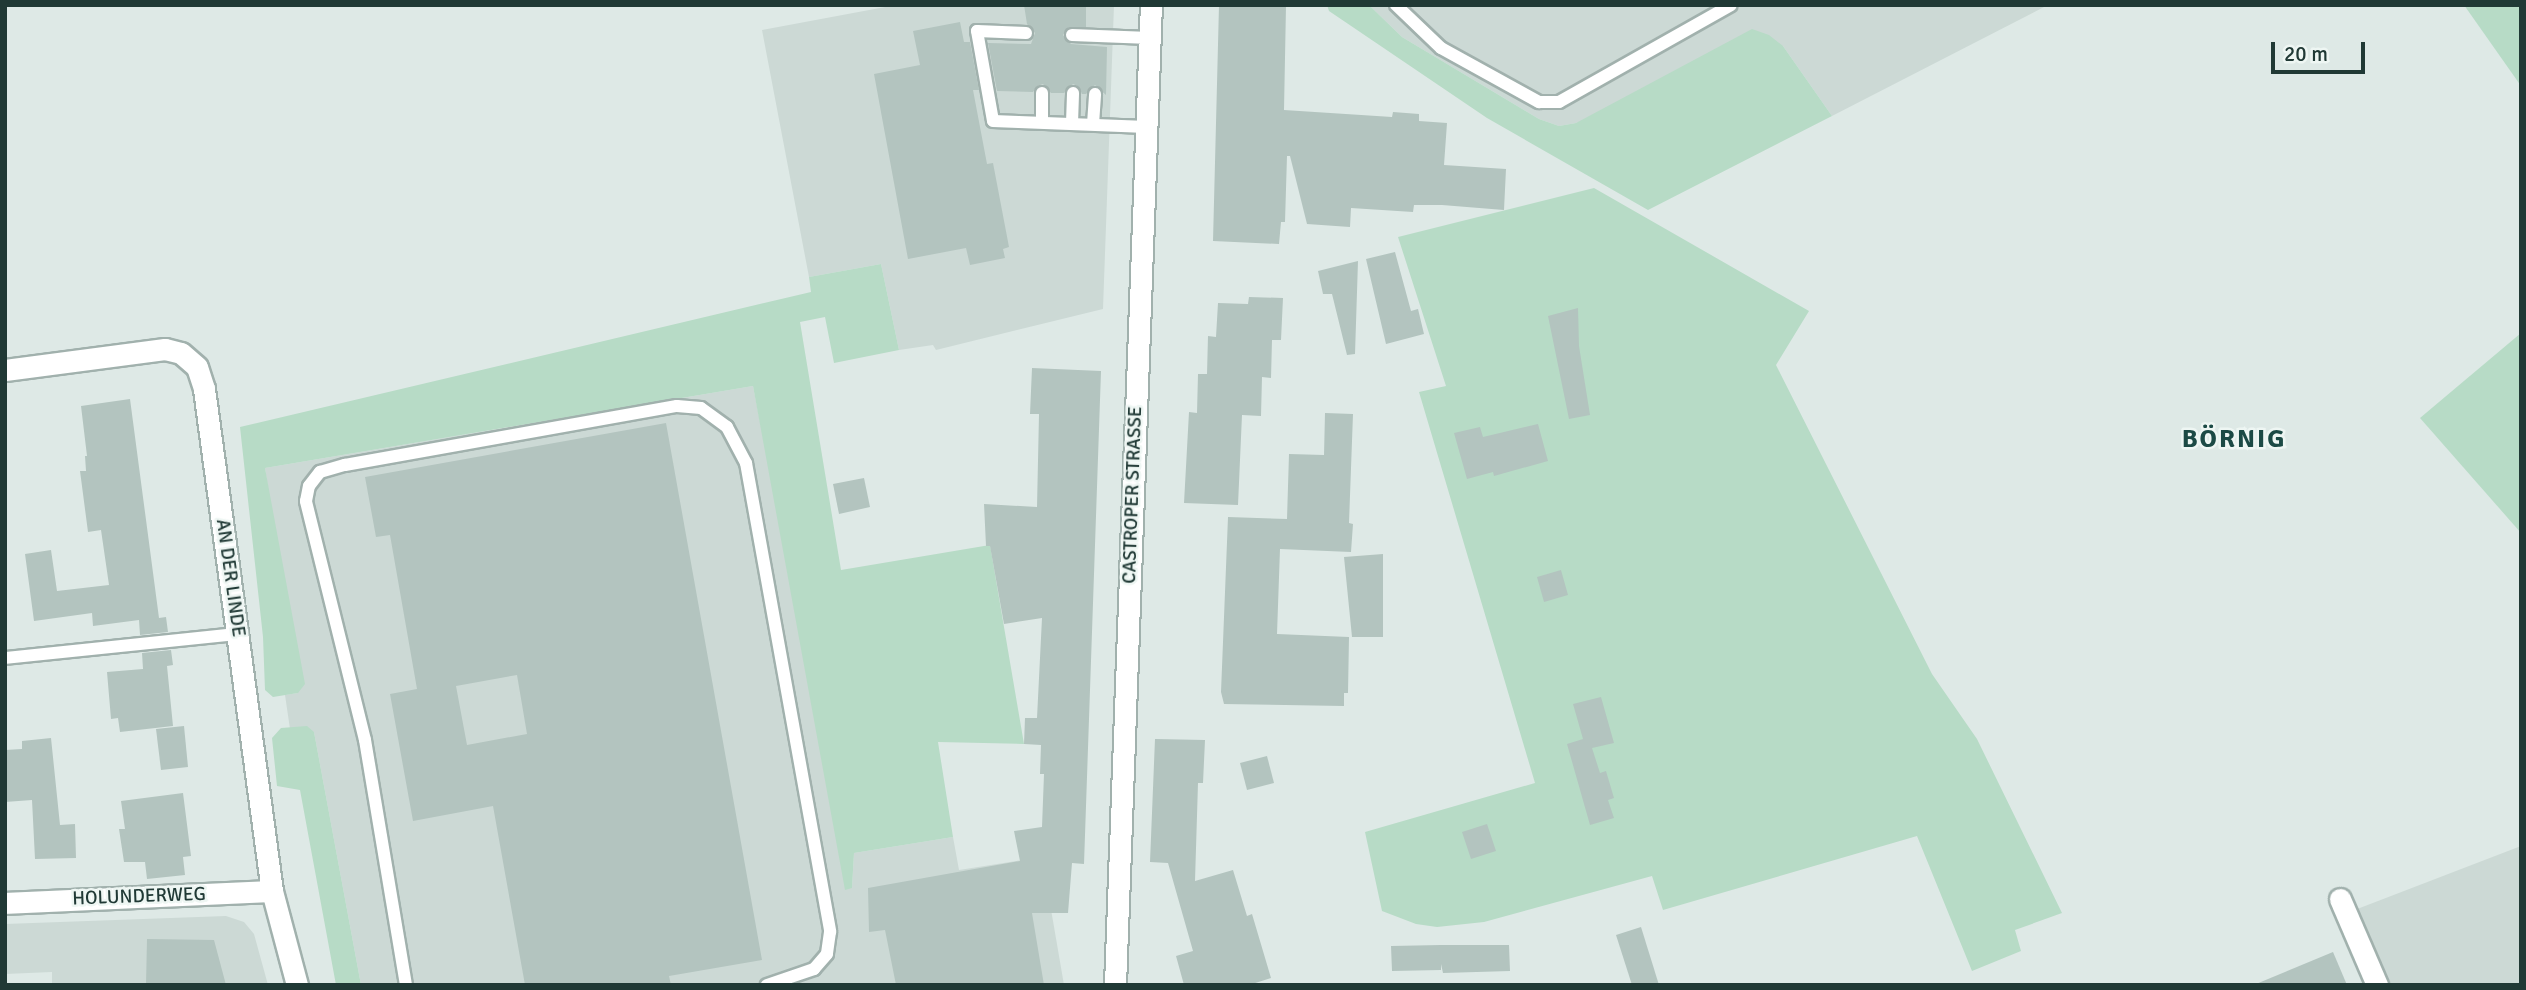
<!DOCTYPE html>
<meta charset="utf-8">
<style>
body{margin:0}
#map{position:relative;width:2526px;height:990px;overflow:hidden;background:#dee9e6;font-family:Signika,sans-serif}
div>[style]{position:absolute}
.built>*{inset:0;background:#ccd9d5}
.green>*{inset:0;background:#b7dbc6}
.building>*{inset:0;background:#b3c4bf}
.roads{filter:drop-shadow(2px 0 #a1b1ad) drop-shadow(-2px 0 #a1b1ad) drop-shadow(0 2px #a1b1ad) drop-shadow(0 -2px #a1b1ad)}
.service>*{height:12px;margin:-6px;padding:0 6px;transform-origin:6px;border-radius:6px;background:#fff}
.minor>*{height:21px;margin:-10.5px;padding:0 10.5px;transform-origin:10.5px;border-radius:10.5px;background:#fff}
.secondary>*{height:21px;margin:-10.5px;padding:0 10.5px;transform-origin:10.5px;border-radius:10.5px;background:#fff}
span{translate:-50% -50%;white-space:nowrap;text-align:center;line-height:1.15;-webkit-text-stroke:5px #eef6f3;paint-order:stroke}
.street-label{font-size:19px;color:#203935}
.district-label{font-size:26px;color:#1c4a45;font-weight:700;letter-spacing:2px}
.frame{position:absolute;inset:0;border:7px solid #203935;pointer-events:none}
.scale{position:absolute;left:2271px;top:42px;width:94px;height:32px;box-sizing:border-box;border:4px solid #203935;border-top:0;padding-left:9px;font-size:21px;line-height:24px;white-space:nowrap;color:#203935;-webkit-text-stroke:5px #eef6f3;paint-order:stroke}
</style>
<div id="map">
<div class="built">
<div style="clip-path:polygon(896px 5px,1114px 5px,1103px 309px,936px 350px,933px 345px,899px 350px,881px 264px,809px 277px,762px 30px)"></div>
<div style="clip-path:polygon(1369px 5px,2045px 5px,2046px 6px,1832px 116px,1783px 46px,1576px 123px,1559px 126px,1539px 119px,1402px 37px)"></div>
<div style="clip-path:polygon(753px 386px,852px 888px,854px 853px,953px 837px,959px 870px,1042px 857px,1064px 985px,361px 985px,314px 732px,290px 729px,285px 695px,298px 693px,265px 468px)"></div>
<div style="clip-path:polygon(2521px 846px,2521px 985px,2382px 985px,2352px 911px)"></div>
<div style="clip-path:polygon(226px 916px,244px 922px,254px 934px,268px 985px,52px 985px,52px 972px,5px 974px,5px 924px)"></div>
</div>
<div class="green">
<div style="clip-path:polygon(1327px 5px,1369px 5px,1402px 37px,1539px 119px,1559px 126px,1576px 123px,1752px 29px,1769px 35px,1783px 46px,1832px 116px,1648px 210px,1487px 118px,1329px 11px)"></div>
<div style="clip-path:polygon(2464px 5px,2521px 5px,2521px 86px)"></div>
<div style="clip-path:polygon(1594px 188px,1809px 311px,1776px 365px,1932px 674px,1977px 739px,2062px 913px,2015px 930px,2021px 951px,1972px 971px,1917px 836px,1663px 910px,1652px 876px,1484px 922px,1437px 927px,1416px 924px,1382px 911px,1365px 832px,1535px 783px,1419px 392px,1446px 386px,1398px 237px)"></div>
<div style="clip-path:polygon(881px 264px,899px 350px,834px 363px,825px 317px,800px 322px,841px 570px,990px 545px,1024px 744px,938px 742px,953px 837px,854px 853px,852px 888px,845px 890px,753px 386px,265px 468px,305px 684px,298px 693px,273px 697px,265px 690px,263px 637px,240px 427px,811px 292px,809px 277px)"></div>
<div style="clip-path:polygon(2521px 333px,2521px 533px,2420px 418px)"></div>
<div style="clip-path:polygon(307px 726px,314px 732px,361px 985px,336px 985px,300px 790px,277px 786px,272px 738px,281px 728px)"></div>
</div>
<div class="building">
<div style="clip-path:polygon(1024px 5px,1086px 5px,1086px 27px,1069px 27px,1063px 35px,1071px 44px,1107px 47px,1106px 95px,1095px 85px,1086px 94px,1082px 94px,1078px 86px,1073px 84px,1064px 93px,1051px 93px,1043px 84px,1037px 86px,1033px 92px,997px 91px,988px 43px,1031px 44px,1035px 33px,1027px 24px)"></div>
<div style="clip-path:polygon(1219px 5px,1286px 6px,1284px 110px,1392px 117px,1393px 112px,1419px 114px,1419px 121px,1447px 123px,1444px 165px,1506px 169px,1504px 210px,1442px 205px,1414px 205px,1413px 212px,1351px 208px,1350px 227px,1307px 224px,1290px 156px,1287px 156px,1285px 222px,1281px 222px,1279px 244px,1213px 241px)"></div>
<div style="clip-path:polygon(960px 22px,964px 42px,970px 42px,979px 90px,973px 90px,987px 164px,993px 163px,1009px 247px,1003px 249px,1005px 258px,970px 265px,966px 248px,908px 259px,874px 74px,920px 65px,913px 31px)"></div>
<div style="clip-path:polygon(1395px 252px,1411px 311px,1418px 309px,1424px 334px,1386px 344px,1366px 259px)"></div>
<div style="clip-path:polygon(1358px 261px,1355px 354px,1347px 355px,1332px 294px,1323px 294px,1318px 271px)"></div>
<div style="clip-path:polygon(1249px 297px,1283px 298px,1281px 340px,1272px 340px,1271px 378px,1262px 377px,1261px 416px,1242px 415px,1238px 505px,1184px 503px,1189px 412px,1197px 413px,1198px 374px,1207px 374px,1208px 336px,1216px 337px,1218px 303px,1248px 304px)"></div>
<div style="clip-path:polygon(1578px 308px,1579px 346px,1590px 415px,1569px 419px,1548px 316px)"></div>
<div style="clip-path:polygon(1032px 368px,1101px 371px,1084px 864px,1072px 863px,1068px 913px,1032px 913px,1044px 985px,896px 985px,885px 930px,869px 932px,868px 888px,1020px 861px,1014px 831px,1042px 827px,1044px 774px,1040px 774px,1041px 745px,1024px 744px,1025px 718px,1037px 718px,1042px 618px,1004px 624px,990px 546px,986px 546px,984px 504px,1037px 507px,1039px 414px,1030px 414px)"></div>
<div style="clip-path:polygon(130px 399px,159px 618px,166px 617px,168px 632px,140px 635px,139px 620px,93px 626px,92px 613px,34px 621px,25px 554px,51px 550px,57px 591px,109px 585px,101px 530px,88px 532px,80px 471px,86px 471px,85px 456px,87px 456px,81px 406px)"></div>
<div style="clip-path:polygon(1325px 413px,1353px 414px,1349px 523px,1353px 524px,1351px 552px,1280px 549px,1277px 634px,1349px 637px,1348px 693px,1344px 693px,1344px 706px,1224px 704px,1221px 692px,1228px 517px,1287px 519px,1289px 454px,1324px 455px)"></div>
<div style="clip-path:polygon(evenodd,666px 423px,762px 960px,669px 976px,671px 985px,525px 985px,493px 806px,413px 821px,390px 694px,417px 689px,390px 535px,376px 537px,365px 477px,666px 423px,517px 675px,527px 734px,467px 745px,456px 686px,517px 675px)"></div>
<div style="clip-path:polygon(1538px 424px,1548px 461px,1494px 476px,1493px 472px,1467px 479px,1454px 433px,1480px 427px,1483px 437px)"></div>
<div style="clip-path:polygon(864px 478px,870px 507px,839px 514px,833px 484px)"></div>
<div style="clip-path:polygon(1383px 554px,1383px 637px,1352px 637px,1344px 557px)"></div>
<div style="clip-path:polygon(1561px 570px,1568px 595px,1544px 602px,1537px 577px)"></div>
<div style="clip-path:polygon(171px 650px,173px 665px,167px 666px,173px 726px,120px 732px,118px 718px,111px 719px,107px 672px,143px 669px,142px 653px)"></div>
<div style="clip-path:polygon(1601px 697px,1614px 743px,1592px 748px,1600px 773px,1606px 771px,1614px 798px,1608px 800px,1614px 818px,1590px 825px,1567px 744px,1583px 739px,1573px 704px)"></div>
<div style="clip-path:polygon(184px 726px,188px 767px,161px 770px,156px 729px)"></div>
<div style="clip-path:polygon(51px 738px,60px 825px,75px 824px,76px 858px,35px 859px,32px 800px,5px 802px,5px 750px,22px 749px,22px 741px)"></div>
<div style="clip-path:polygon(1155px 739px,1205px 740px,1203px 783px,1198px 783px,1195px 881px,1233px 870px,1247px 916px,1252px 914px,1271px 978px,1249px 985px,1184px 985px,1176px 956px,1193px 951px,1168px 863px,1150px 862px)"></div>
<div style="clip-path:polygon(1267px 756px,1274px 783px,1247px 790px,1240px 763px)"></div>
<div style="clip-path:polygon(183px 793px,191px 856px,183px 857px,185px 875px,147px 879px,145px 862px,124px 862px,119px 829px,125px 829px,121px 801px)"></div>
<div style="clip-path:polygon(1487px 824px,1496px 851px,1471px 859px,1462px 832px)"></div>
<div style="clip-path:polygon(1641px 927px,1659px 985px,1632px 985px,1616px 935px)"></div>
<div style="clip-path:polygon(147px 939px,214px 940px,226px 985px,146px 985px)"></div>
<div style="clip-path:polygon(1441px 945px,1509px 945px,1510px 971px,1443px 973px,1441px 964px,1441px 970px,1392px 971px,1391px 946px)"></div>
<div style="clip-path:polygon(2333px 952px,2347px 985px,2256px 985px,2256px 984px)"></div>
</div>
<div class="roads">
<div class="service">
<div style="left:1396px;top:5px;width:62px;rotate:43.7deg"></div>
<div style="left:1441px;top:48px;width:112px;rotate:28.9deg"></div>
<div style="left:1539px;top:102px;width:20px"></div>
<div style="left:1559px;top:102px;width:197px;rotate:-29.4deg"></div>
<div style="left:1026px;top:33px;width:49px;rotate:-177.7deg"></div>
<div style="left:977px;top:31px;width:91px;rotate:79.9deg"></div>
<div style="left:993px;top:121px;width:154px;rotate:2.2deg"></div>
<div style="left:1072px;top:35px;width:78px;rotate:2.2deg"></div>
<div style="left:1042px;top:122px;width:29px;rotate:-90deg"></div>
<div style="left:1072px;top:123px;width:30px;rotate:-88deg"></div>
<div style="left:1093px;top:124px;width:30px;rotate:-86deg"></div>
<div style="left:5px;top:658px;width:234px;rotate:-5.9deg"></div>
<div style="left:406px;top:985px;width:248px;rotate:-99.5deg"></div>
<div style="left:365px;top:740px;width:246px;rotate:-103.9deg"></div>
<div style="left:306px;top:501px;width:15px;rotate:-79deg"></div>
<div style="left:309px;top:486px;width:18px;rotate:-52deg"></div>
<div style="left:320px;top:472px;width:26px;rotate:-16deg"></div>
<div style="left:345px;top:465px;width:337px;rotate:-10.1deg"></div>
<div style="left:677px;top:406px;width:24px;rotate:5deg"></div>
<div style="left:701px;top:408px;width:32px;rotate:36deg"></div>
<div style="left:727px;top:427px;width:41px;rotate:62.2deg"></div>
<div style="left:746px;top:463px;width:476px;rotate:79.8deg"></div>
<div style="left:830px;top:932px;width:22px;rotate:98deg"></div>
<div style="left:827px;top:954px;width:20px;rotate:131deg"></div>
<div style="left:814px;top:969px;width:50px;rotate:161.2deg"></div>
</div>
<div class="minor">
<div style="left:5px;top:370px;width:161px;rotate:-7.5deg"></div>
<div style="left:165px;top:349px;width:16px;rotate:14deg"></div>
<div style="left:181px;top:353px;width:21px;rotate:41deg"></div>
<div style="left:197px;top:367px;width:23px;rotate:72deg"></div>
<div style="left:204px;top:389px;width:507px;rotate:82.29deg"></div>
<div style="left:272px;top:891px;width:97px;rotate:75.1deg"></div>
<div style="left:2340px;top:899px;width:94px;rotate:66.7deg"></div>
<div style="left:5px;top:903px;width:267px;rotate:-2.6deg"></div>
</div>
<div class="secondary">
<div style="left:1115px;top:985px;width:981px;rotate:-87.9deg"></div>
</div>
</div>
<div class="street-label">
<span style="left:1133px;top:495px;rotate:-88deg">CASTROPER STRASSE</span>
<span style="left:230px;top:578px;rotate:82deg">AN DER LINDE</span>
<span style="left:139px;top:897px;rotate:-2deg">HOLUNDERWEG</span>
</div>
<div class="district-label">
<span style="left:2234px;top:440px">BÖRNIG</span>
</div>
<div class="frame"></div>
<div class="scale">20 m</div>
</div>
